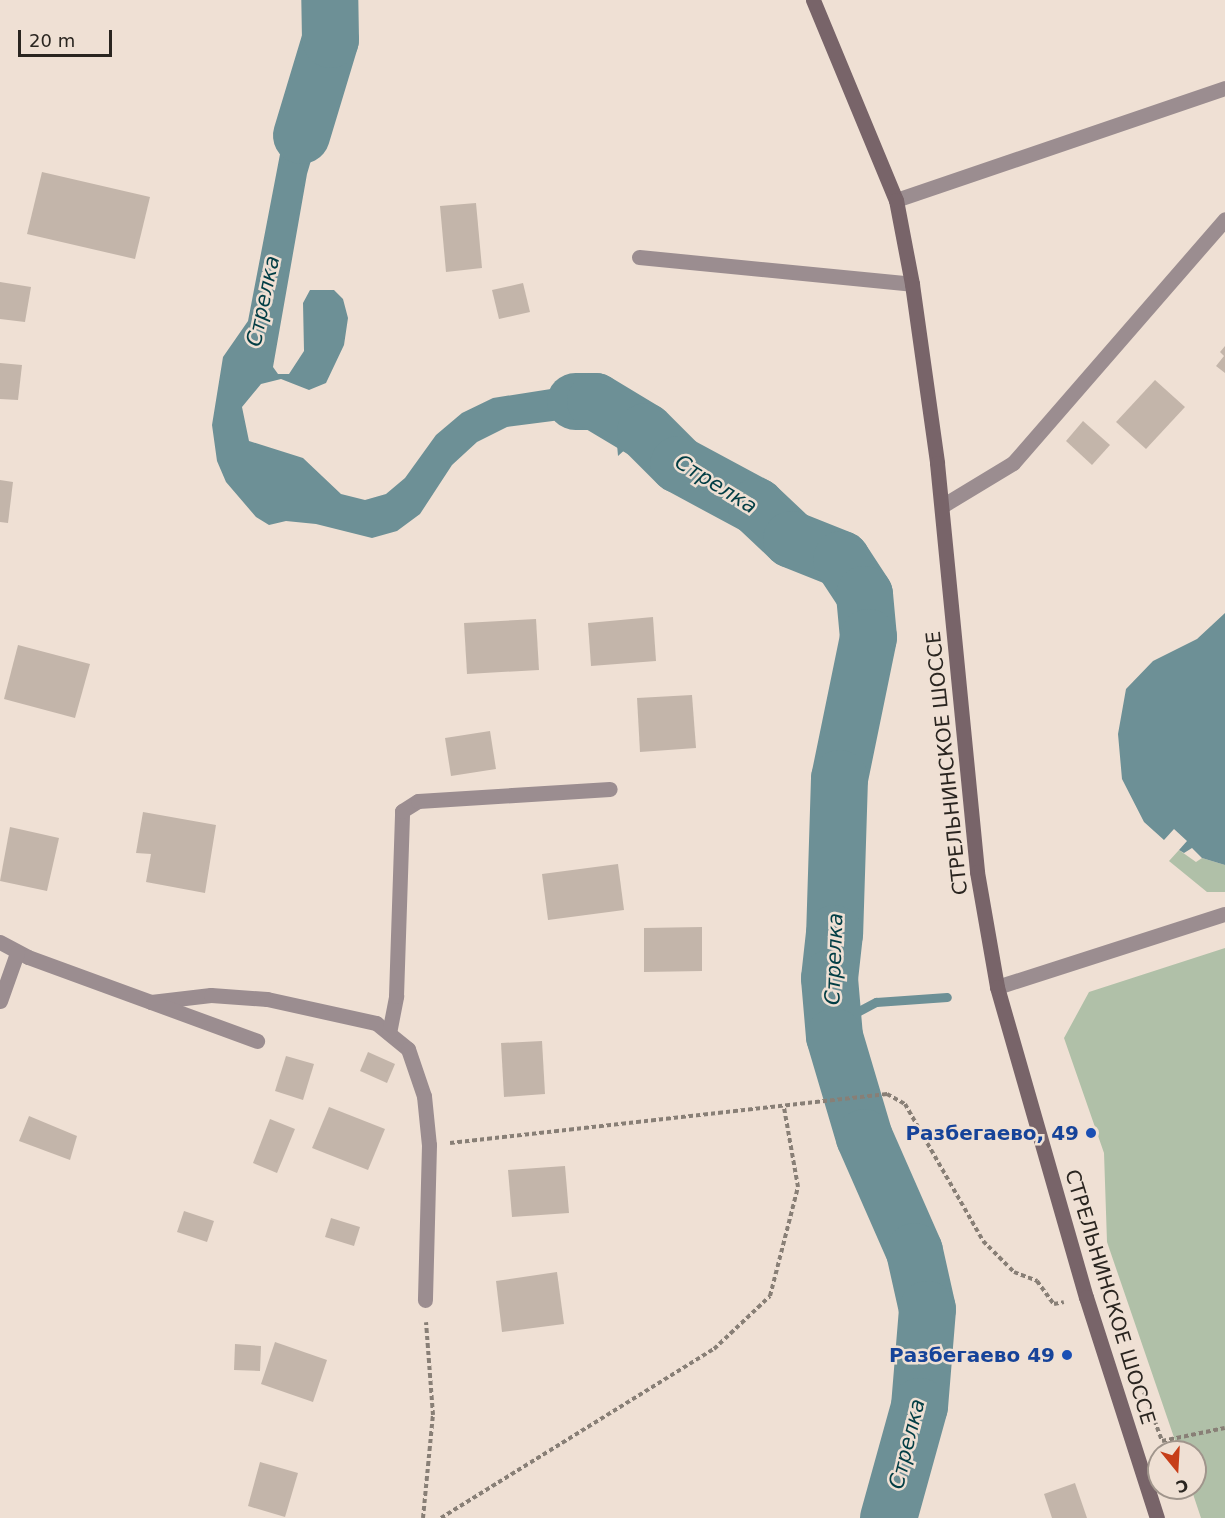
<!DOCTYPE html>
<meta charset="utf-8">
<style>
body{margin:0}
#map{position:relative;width:1225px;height:1518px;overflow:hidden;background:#efe0d4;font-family:"DejaVu Sans",sans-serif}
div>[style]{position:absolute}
.green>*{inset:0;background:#b0c0a8}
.water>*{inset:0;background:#6d9096}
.stream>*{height:9px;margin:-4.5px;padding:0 4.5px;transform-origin:4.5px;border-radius:4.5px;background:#6d9096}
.river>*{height:57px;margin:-28.5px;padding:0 28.5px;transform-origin:28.5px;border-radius:28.5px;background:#6d9096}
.building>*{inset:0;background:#c3b5aa}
.path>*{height:4px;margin-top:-2px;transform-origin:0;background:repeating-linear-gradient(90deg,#887f76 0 4.5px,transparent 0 7.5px)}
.service>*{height:15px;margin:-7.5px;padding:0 7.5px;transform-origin:7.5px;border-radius:7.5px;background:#9b8d90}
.minor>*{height:15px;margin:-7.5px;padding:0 7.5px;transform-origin:7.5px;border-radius:7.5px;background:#9b8d90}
.secondary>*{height:15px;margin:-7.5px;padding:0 7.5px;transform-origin:7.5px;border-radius:7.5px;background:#786469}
.dots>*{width:16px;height:16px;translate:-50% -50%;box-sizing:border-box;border:3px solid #efe0d4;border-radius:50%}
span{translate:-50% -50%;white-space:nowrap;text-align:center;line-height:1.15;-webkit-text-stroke:5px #efe0d4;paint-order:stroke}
.street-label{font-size:20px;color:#2a2520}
.transit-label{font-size:20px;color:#164399;font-weight:700}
.right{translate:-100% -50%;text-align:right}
.water-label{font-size:21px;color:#013d44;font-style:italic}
.north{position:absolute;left:1147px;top:1440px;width:60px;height:60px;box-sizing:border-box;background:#efe0d4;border:2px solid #a0958c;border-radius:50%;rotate:162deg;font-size:16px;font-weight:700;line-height:24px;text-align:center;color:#2a2520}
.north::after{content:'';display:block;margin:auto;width:21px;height:27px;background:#c73e19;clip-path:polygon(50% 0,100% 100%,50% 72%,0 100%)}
.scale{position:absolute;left:18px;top:30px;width:94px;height:27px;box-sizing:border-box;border:3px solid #2a2520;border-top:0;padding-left:8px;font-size:18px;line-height:21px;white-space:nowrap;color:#2a2520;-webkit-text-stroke:4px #efe0d4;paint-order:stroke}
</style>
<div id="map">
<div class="green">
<div style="clip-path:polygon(1179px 850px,1196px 862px,1202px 858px,1225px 865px,1225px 892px,1207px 892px,1169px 861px)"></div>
<div style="clip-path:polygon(1225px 948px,1225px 1518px,1201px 1518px,1191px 1488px,1195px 1488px,1195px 1452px,1179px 1452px,1107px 1242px,1104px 1153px,1064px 1038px,1089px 992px)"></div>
</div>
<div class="water">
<div style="clip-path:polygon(311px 59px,340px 62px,307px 174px,273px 367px,278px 374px,289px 374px,304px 351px,303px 303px,310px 290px,334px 290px,343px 299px,348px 318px,344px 345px,326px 383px,309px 390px,281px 379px,261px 384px,242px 407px,249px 441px,303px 458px,341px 494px,365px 500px,386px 494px,405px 478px,436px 435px,462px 413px,493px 398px,589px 383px,633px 395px,663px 415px,618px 456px,616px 433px,605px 421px,584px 417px,507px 427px,477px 442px,452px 465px,420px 514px,397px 531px,372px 538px,316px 524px,286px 521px,269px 525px,256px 517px,226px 482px,217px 461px,212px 425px,223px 357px,248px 321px,281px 149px)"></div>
<div style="clip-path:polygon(1225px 613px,1225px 865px,1202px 858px,1192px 848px,1184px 853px,1179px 850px,1187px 841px,1174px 829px,1164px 840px,1144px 822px,1122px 779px,1118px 734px,1126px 689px,1153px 661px,1197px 639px)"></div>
</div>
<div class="stream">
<div style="left:834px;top:1036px;width:31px;rotate:-48deg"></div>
<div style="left:855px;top:1013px;width:24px;rotate:-28deg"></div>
<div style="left:876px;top:1002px;width:71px;rotate:-4deg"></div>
</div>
<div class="river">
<div style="left:301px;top:135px;width:100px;rotate:-73.2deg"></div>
<div style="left:330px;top:39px;width:39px;rotate:-91deg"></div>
<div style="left:575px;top:401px;width:20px"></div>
<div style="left:595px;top:401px;width:58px;rotate:31deg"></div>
<div style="left:645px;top:431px;width:47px;rotate:45deg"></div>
<div style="left:678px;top:464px;width:89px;rotate:28.3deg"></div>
<div style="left:756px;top:506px;width:48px;rotate:43.3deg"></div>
<div style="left:791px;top:539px;width:54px;rotate:21.8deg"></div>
<div style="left:841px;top:559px;width:42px;rotate:56.7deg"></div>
<div style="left:864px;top:594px;width:43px;rotate:84.7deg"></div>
<div style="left:868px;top:637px;width:144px;rotate:101.6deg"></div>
<div style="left:839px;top:778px;width:155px;rotate:91.8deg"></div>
<div style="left:834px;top:933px;width:45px;rotate:96.3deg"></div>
<div style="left:829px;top:978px;width:58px;rotate:85.1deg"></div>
<div style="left:834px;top:1036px;width:105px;rotate:73.5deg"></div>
<div style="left:864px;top:1137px;width:124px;rotate:66.3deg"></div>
<div style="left:914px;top:1251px;width:59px;rotate:77.4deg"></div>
<div style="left:927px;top:1309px;width:97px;rotate:94.7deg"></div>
<div style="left:919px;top:1406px;width:116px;rotate:105.5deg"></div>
</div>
<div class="building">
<div style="clip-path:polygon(42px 172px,150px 197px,135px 259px,27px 234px)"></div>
<div style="clip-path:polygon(476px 203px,482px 268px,446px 272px,440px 206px)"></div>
<div style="clip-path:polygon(0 282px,31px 287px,25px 322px,0 319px)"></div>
<div style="clip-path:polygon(523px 283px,530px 312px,499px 319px,492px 290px)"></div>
<div style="clip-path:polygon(1225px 346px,1225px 373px,1216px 366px,1224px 356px,1220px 352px)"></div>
<div style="clip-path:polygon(0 363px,22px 365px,18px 400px,0 399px)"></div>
<div style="clip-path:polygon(1155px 380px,1185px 407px,1146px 449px,1116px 422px)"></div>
<div style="clip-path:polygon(1083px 421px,1110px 445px,1092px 465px,1066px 441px)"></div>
<div style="clip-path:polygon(0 480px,13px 482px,8px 523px,0 522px)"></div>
<div style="clip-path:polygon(653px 617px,656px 661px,591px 666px,588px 623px)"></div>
<div style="clip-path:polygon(536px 619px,539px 670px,467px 674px,464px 623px)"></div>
<div style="clip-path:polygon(18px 645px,90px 664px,75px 718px,4px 699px)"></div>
<div style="clip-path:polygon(692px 695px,696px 748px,640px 752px,637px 698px)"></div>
<div style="clip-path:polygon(490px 731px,496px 769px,451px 776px,445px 738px)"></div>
<div style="clip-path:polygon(143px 812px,216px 825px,205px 893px,146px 882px,151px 854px,136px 853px)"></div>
<div style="clip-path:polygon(10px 827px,59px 838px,47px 891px,0 881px)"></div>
<div style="clip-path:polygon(618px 864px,624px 910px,548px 920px,542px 874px)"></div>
<div style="clip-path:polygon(702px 927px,702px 971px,644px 972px,644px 928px)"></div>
<div style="clip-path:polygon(542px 1041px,545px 1094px,504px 1097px,501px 1043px)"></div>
<div style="clip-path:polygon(368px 1052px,395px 1064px,387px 1083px,360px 1071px)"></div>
<div style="clip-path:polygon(286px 1056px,314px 1064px,303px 1100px,275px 1091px)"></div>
<div style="clip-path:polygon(329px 1107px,385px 1129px,368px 1170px,312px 1148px)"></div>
<div style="clip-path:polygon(29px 1116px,77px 1136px,70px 1160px,19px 1141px)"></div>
<div style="clip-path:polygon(270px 1119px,295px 1129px,277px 1173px,253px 1163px)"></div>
<div style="clip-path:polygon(565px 1166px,569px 1213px,512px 1217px,508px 1170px)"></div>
<div style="clip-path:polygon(184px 1211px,214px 1221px,207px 1242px,177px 1232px)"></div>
<div style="clip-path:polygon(331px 1218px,360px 1227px,354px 1246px,325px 1237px)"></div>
<div style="clip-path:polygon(557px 1272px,564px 1324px,502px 1332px,496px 1281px)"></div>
<div style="clip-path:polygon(275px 1342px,327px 1360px,313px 1402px,261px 1384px)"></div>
<div style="clip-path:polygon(235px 1344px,261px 1346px,260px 1371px,234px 1370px)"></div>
<div style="clip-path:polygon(260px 1462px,298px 1473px,285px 1517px,248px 1506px)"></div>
<div style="clip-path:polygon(1075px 1483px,1087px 1518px,1052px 1518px,1044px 1494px)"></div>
</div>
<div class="path">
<div style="left:450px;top:1143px;width:440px;rotate:-6.4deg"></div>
<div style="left:887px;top:1094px;width:21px;rotate:29deg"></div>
<div style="left:905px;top:1104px;width:158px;rotate:60.3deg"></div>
<div style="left:983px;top:1241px;width:44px;rotate:45deg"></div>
<div style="left:1014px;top:1272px;width:25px;rotate:21deg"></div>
<div style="left:1037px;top:1281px;width:29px;rotate:54deg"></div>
<div style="left:1054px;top:1304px;width:10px;rotate:-11deg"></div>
<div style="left:1144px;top:1392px;width:52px;rotate:69.8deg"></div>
<div style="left:1162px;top:1441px;width:64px;rotate:-11.7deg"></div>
<div style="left:423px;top:1518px;width:103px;rotate:-84.5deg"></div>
<div style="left:433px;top:1415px;width:93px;rotate:-94.3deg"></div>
<div style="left:441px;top:1518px;width:321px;rotate:-31.8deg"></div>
<div style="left:714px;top:1349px;width:77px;rotate:-43.4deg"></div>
<div style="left:770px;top:1296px;width:113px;rotate:-75.6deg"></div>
<div style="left:798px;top:1187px;width:80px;rotate:-100deg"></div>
</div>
<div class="service">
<div style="left:896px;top:200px;width:348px;rotate:-18.8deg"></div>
<div style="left:639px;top:257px;width:274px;rotate:5.6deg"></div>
<div style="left:942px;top:506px;width:83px;rotate:-31.2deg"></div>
<div style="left:1013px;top:463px;width:323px;rotate:-49deg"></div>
<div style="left:151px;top:1002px;width:60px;rotate:-6.7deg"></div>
<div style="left:211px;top:995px;width:56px;rotate:4.1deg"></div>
<div style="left:267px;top:999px;width:112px;rotate:12.4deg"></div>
<div style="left:376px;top:1023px;width:41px;rotate:39.1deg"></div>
<div style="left:408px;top:1049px;width:50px;rotate:71.2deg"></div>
<div style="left:424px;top:1096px;width:49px;rotate:84.2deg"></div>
<div style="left:429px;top:1145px;width:155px;rotate:91.5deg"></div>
<div style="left:389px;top:1033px;width:38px;rotate:-79deg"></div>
<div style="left:396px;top:996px;width:185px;rotate:-88.1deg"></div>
<div style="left:402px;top:811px;width:19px;rotate:-32deg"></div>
<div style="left:418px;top:801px;width:192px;rotate:-3.6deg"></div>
</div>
<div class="minor">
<div style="left:0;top:942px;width:32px;rotate:28deg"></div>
<div style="left:28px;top:957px;width:244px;rotate:20.1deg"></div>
<div style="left:997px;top:987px;width:239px;rotate:-17.8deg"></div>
<div style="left:0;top:1001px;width:51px;rotate:-70.5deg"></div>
</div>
<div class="secondary">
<div style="left:813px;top:0;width:217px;rotate:67.5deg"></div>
<div style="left:896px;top:200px;width:86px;rotate:79.2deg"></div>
<div style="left:912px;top:284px;width:181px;rotate:82deg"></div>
<div style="left:937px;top:463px;width:411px;rotate:84.4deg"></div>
<div style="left:977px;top:872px;width:117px;rotate:80.1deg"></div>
<div style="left:997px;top:987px;width:323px;rotate:74deg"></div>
<div style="left:1086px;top:1297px;width:232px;rotate:72.2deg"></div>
</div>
<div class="dots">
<div style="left:1091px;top:1133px;background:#1a4fb4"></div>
<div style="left:1067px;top:1355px;background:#1a4fb4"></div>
</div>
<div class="street-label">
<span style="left:947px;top:763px;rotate:-96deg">СТРЕЛЬНИНСКОЕ ШОССЕ</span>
<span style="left:1110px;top:1297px;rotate:73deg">СТРЕЛЬНИНСКОЕ ШОССЕ</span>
</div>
<div class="transit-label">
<span class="right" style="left:1079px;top:1133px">Разбегаево, 49</span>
<span class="right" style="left:1055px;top:1355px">Разбегаево 49</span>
</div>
<div class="water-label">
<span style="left:263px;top:301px;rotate:-78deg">Стрелка</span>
<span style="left:716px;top:484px;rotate:32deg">Стрелка</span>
<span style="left:834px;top:959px;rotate:-88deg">Стрелка</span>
<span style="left:907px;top:1444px;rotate:-76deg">Стрелка</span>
</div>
<div class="north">С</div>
<div class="scale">20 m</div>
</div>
